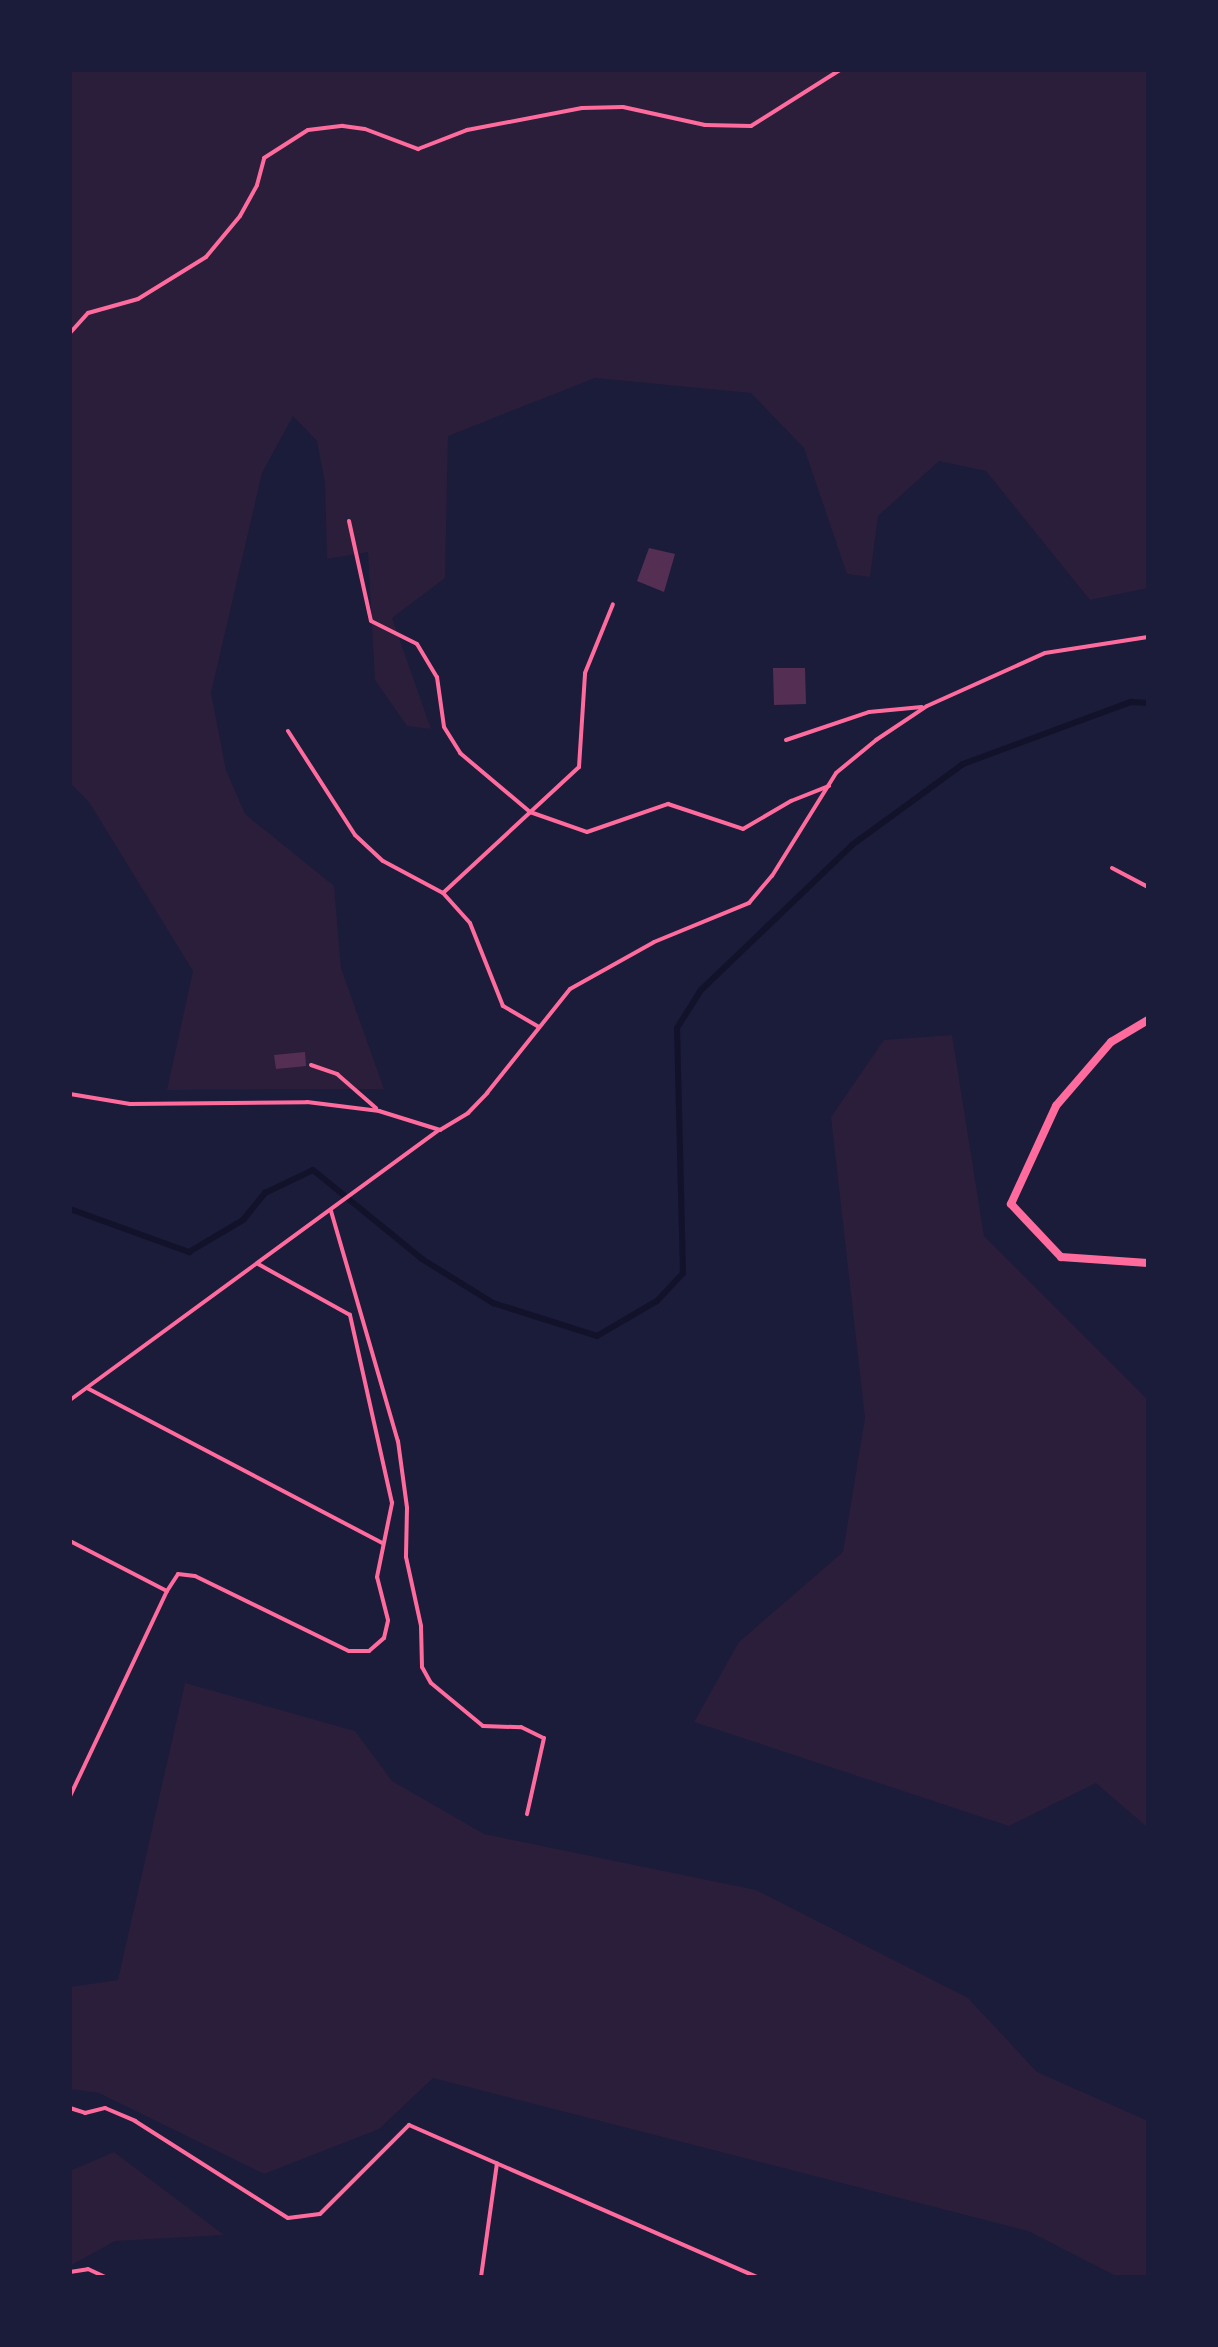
<!DOCTYPE html>
<style>
body{margin:0}
#map{position:relative;width:1218px;height:2347px;overflow:hidden;background:#1b1b3a;font-family:"PT Sans",sans-serif}
div>[style]{position:absolute}
.green>*{inset:0;background:#2a1e3b}
.stream>*{height:6px;margin:-3px;padding:0 3px;transform-origin:3px;border-radius:3px;background:#12122b}
.building>*{inset:0;background:#542f53}
.path>*{height:4px;margin:-2px;padding:0 2px;transform-origin:2px;border-radius:2px;background:#ff6b9d}
.service>*{height:4px;margin:-2px;padding:0 2px;transform-origin:2px;border-radius:2px;background:#ff6b9d}
.minor>*{height:8px;margin:-4px;padding:0 4px;transform-origin:4px;border-radius:4px;background:#ff6b9d}
span{translate:-50% -50%;white-space:nowrap;text-align:center;line-height:1.15;-webkit-text-stroke:8px #1b1b3a;paint-order:stroke}
.frame{position:absolute;inset:0;border:72px solid #1b1b3a;pointer-events:none}
</style>
<div id="map">
<div class="green">
<div style="clip-path:polygon(70px 70px,1148px 70px,1148px 588px,1090px 600px,986px 471px,939px 461px,878px 516px,870px 577px,847px 574px,804px 448px,751px 393px,595px 378px,448px 436px,445px 578px,392px 618px,431px 729px,407px 726px,375px 680px,368px 552px,327px 559px,325px 483px,317px 441px,293px 416px,262px 473px,211px 693px,226px 770px,245px 814px,334px 886px,341px 968px,384px 1089px,167px 1090px,193px 971px,89px 802px,70px 783px)"></div>
<div style="clip-path:polygon(952px 1035px,984px 1236px,1148px 1400px,1148px 1828px,1096px 1783px,1009px 1826px,694px 1722px,739px 1642px,843px 1552px,865px 1418px,831px 1117px,884px 1040px)"></div>
<div style="clip-path:polygon(185px 1683px,355px 1731px,392px 1781px,484px 1834px,756px 1890px,968px 1998px,1037px 2072px,1148px 2121px,1148px 2277px,1118px 2277px,1028px 2231px,433px 2078px,379px 2129px,264px 2174px,99px 2093px,70px 2089px,70px 1987px,118px 1980px)"></div>
<div style="clip-path:polygon(114px 2152px,224px 2235px,115px 2241px,70px 2266px,70px 2171px)"></div>
</div>
<div class="stream">
<div style="left:70px;top:1209px;width:127px;rotate:19.9deg"></div>
<div style="left:189px;top:1252px;width:63px;rotate:-30.7deg"></div>
<div style="left:243px;top:1220px;width:35px;rotate:-51deg"></div>
<div style="left:265px;top:1193px;width:53px;rotate:-25.6deg"></div>
<div style="left:313px;top:1170px;width:141px;rotate:39.2deg"></div>
<div style="left:422px;top:1259px;width:84px;rotate:31.8deg"></div>
<div style="left:493px;top:1303px;width:109px;rotate:17.6deg"></div>
<div style="left:597px;top:1336px;width:69px;rotate:-30.3deg"></div>
<div style="left:657px;top:1301px;width:38px;rotate:-47deg"></div>
<div style="left:683px;top:1273px;width:245px;rotate:-91.4deg"></div>
<div style="left:677px;top:1028px;width:45px;rotate:-57.7deg"></div>
<div style="left:701px;top:990px;width:209px;rotate:-43.8deg"></div>
<div style="left:852px;top:845px;width:137px;rotate:-36.1deg"></div>
<div style="left:963px;top:764px;width:179px;rotate:-20.3deg"></div>
<div style="left:1131px;top:702px;width:17px;rotate:3deg"></div>
</div>
<div class="building">
<div style="clip-path:polygon(649px 548px,675px 554px,664px 592px,637px 581px)"></div>
<div style="clip-path:polygon(773px 668px,805px 668px,806px 704px,774px 705px)"></div>
<div style="clip-path:polygon(305px 1052px,306px 1066px,276px 1069px,274px 1055px)"></div>
</div>
<div class="path">
<div style="left:70px;top:333px;width:27px;rotate:-48deg"></div>
<div style="left:88px;top:313px;width:52px;rotate:-15.6deg"></div>
<div style="left:138px;top:299px;width:80px;rotate:-31.7deg"></div>
<div style="left:206px;top:257px;width:53px;rotate:-50.3deg"></div>
<div style="left:240px;top:216px;width:35px;rotate:-61deg"></div>
<div style="left:257px;top:185px;width:28px;rotate:-75deg"></div>
<div style="left:264px;top:158px;width:52px;rotate:-32.5deg"></div>
<div style="left:308px;top:130px;width:35px;rotate:-7deg"></div>
<div style="left:343px;top:126px;width:22px;rotate:8deg"></div>
<div style="left:365px;top:129px;width:57px;rotate:20.7deg"></div>
<div style="left:418px;top:149px;width:53px;rotate:-21.2deg"></div>
<div style="left:467px;top:130px;width:117px;rotate:-10.8deg"></div>
<div style="left:582px;top:108px;width:41px;rotate:-1.4deg"></div>
<div style="left:623px;top:107px;width:84px;rotate:12.4deg"></div>
<div style="left:705px;top:125px;width:46px;rotate:1.2deg"></div>
<div style="left:751px;top:126px;width:105px;rotate:-32.2deg"></div>
</div>
<div class="service">
<div style="left:349px;top:521px;width:102px;rotate:77.6deg"></div>
<div style="left:371px;top:621px;width:51px;rotate:26.6deg"></div>
<div style="left:417px;top:644px;width:39px;rotate:59deg"></div>
<div style="left:437px;top:677px;width:50px;rotate:82deg"></div>
<div style="left:444px;top:727px;width:31px;rotate:58deg"></div>
<div style="left:460px;top:753px;width:92px;rotate:40.1deg"></div>
<div style="left:530px;top:812px;width:60px;rotate:19.3deg"></div>
<div style="left:587px;top:832px;width:86px;rotate:-19.1deg"></div>
<div style="left:668px;top:804px;width:79px;rotate:18.4deg"></div>
<div style="left:743px;top:829px;width:56px;rotate:-30.3deg"></div>
<div style="left:791px;top:801px;width:41px;rotate:-21.5deg"></div>
<div style="left:288px;top:731px;width:124px;rotate:57.2deg"></div>
<div style="left:355px;top:835px;width:38px;rotate:43deg"></div>
<div style="left:383px;top:861px;width:68px;rotate:28.1deg"></div>
<div style="left:786px;top:740px;width:88px;rotate:-18.6deg"></div>
<div style="left:869px;top:712px;width:53px;rotate:-5.4deg"></div>
<div style="left:1112px;top:868px;width:41px;rotate:27.8deg"></div>
<div style="left:539px;top:1027px;width:42px;rotate:-149.7deg"></div>
<div style="left:503px;top:1006px;width:89px;rotate:-111.7deg"></div>
<div style="left:470px;top:923px;width:40px;rotate:-132deg"></div>
<div style="left:443px;top:893px;width:185px;rotate:-42.8deg"></div>
<div style="left:579px;top:767px;width:94px;rotate:-86.3deg"></div>
<div style="left:585px;top:673px;width:74px;rotate:-67.9deg"></div>
<div style="left:311px;top:1065px;width:28px;rotate:19deg"></div>
<div style="left:337px;top:1074px;width:52px;rotate:41.1deg"></div>
<div style="left:70px;top:1094px;width:61px;rotate:9.5deg"></div>
<div style="left:130px;top:1104px;width:177px;rotate:-0.6deg"></div>
<div style="left:307px;top:1102px;width:73px;rotate:7.1deg"></div>
<div style="left:379px;top:1111px;width:64px;rotate:17.3deg"></div>
<div style="left:440px;top:1130px;width:33px;rotate:-31deg"></div>
<div style="left:468px;top:1113px;width:28px;rotate:-46deg"></div>
<div style="left:487px;top:1093px;width:133px;rotate:-51.4deg"></div>
<div style="left:570px;top:989px;width:96px;rotate:-29.2deg"></div>
<div style="left:654px;top:942px;width:103px;rotate:-22.3deg"></div>
<div style="left:749px;top:903px;width:35px;rotate:-50deg"></div>
<div style="left:772px;top:876px;width:121px;rotate:-58.1deg"></div>
<div style="left:836px;top:773px;width:52px;rotate:-39.5deg"></div>
<div style="left:876px;top:740px;width:61px;rotate:-33.7deg"></div>
<div style="left:927px;top:706px;width:129px;rotate:-24.2deg"></div>
<div style="left:1045px;top:653px;width:104px;rotate:-8.8deg"></div>
<div style="left:331px;top:1211px;width:240px;rotate:73.8deg"></div>
<div style="left:398px;top:1441px;width:68px;rotate:82.3deg"></div>
<div style="left:407px;top:1508px;width:49px;rotate:91.2deg"></div>
<div style="left:406px;top:1557px;width:71px;rotate:77.7deg"></div>
<div style="left:421px;top:1626px;width:41px;rotate:88.6deg"></div>
<div style="left:422px;top:1667px;width:18px;rotate:61deg"></div>
<div style="left:431px;top:1683px;width:67px;rotate:39.6deg"></div>
<div style="left:483px;top:1726px;width:38px;rotate:2deg"></div>
<div style="left:521px;top:1727px;width:25px;rotate:26deg"></div>
<div style="left:544px;top:1738px;width:78px;rotate:102.6deg"></div>
<div style="left:87px;top:1388px;width:333px;rotate:27.7deg"></div>
<div style="left:70px;top:1400px;width:456px;rotate:-36.2deg"></div>
<div style="left:70px;top:1541px;width:109px;rotate:27.3deg"></div>
<div style="left:167px;top:1591px;width:227px;rotate:115.3deg"></div>
<div style="left:167px;top:1591px;width:20px;rotate:-57deg"></div>
<div style="left:178px;top:1574px;width:17px;rotate:7deg"></div>
<div style="left:195px;top:1576px;width:171px;rotate:26deg"></div>
<div style="left:349px;top:1651px;width:20px"></div>
<div style="left:369px;top:1651px;width:20px;rotate:-41deg"></div>
<div style="left:384px;top:1638px;width:18px;rotate:-77deg"></div>
<div style="left:388px;top:1620px;width:44px;rotate:-104.3deg"></div>
<div style="left:377px;top:1577px;width:76px;rotate:-78.5deg"></div>
<div style="left:392px;top:1503px;width:193px;rotate:-102.6deg"></div>
<div style="left:350px;top:1315px;width:105px;rotate:-151deg"></div>
<div style="left:70px;top:2108px;width:16px;rotate:18deg"></div>
<div style="left:85px;top:2113px;width:21px;rotate:-14deg"></div>
<div style="left:105px;top:2108px;width:33px;rotate:23deg"></div>
<div style="left:135px;top:2121px;width:181px;rotate:32.4deg"></div>
<div style="left:288px;top:2218px;width:32px;rotate:-7deg"></div>
<div style="left:320px;top:2214px;width:126px;rotate:-45deg"></div>
<div style="left:409px;top:2125px;width:380px;rotate:23.6deg"></div>
<div style="left:70px;top:2272px;width:18px;rotate:-9deg"></div>
<div style="left:88px;top:2269px;width:19px;rotate:25deg"></div>
<div style="left:481px;top:2277px;width:115px;rotate:-82deg"></div>
</div>
<div class="minor">
<div style="left:1148px;top:1020px;width:43px;rotate:149.3deg"></div>
<div style="left:1111px;top:1042px;width:84px;rotate:130.7deg"></div>
<div style="left:1056px;top:1106px;width:108px;rotate:114.7deg"></div>
<div style="left:1011px;top:1204px;width:73px;rotate:46.7deg"></div>
<div style="left:1061px;top:1257px;width:87px;rotate:3.9deg"></div>
</div>
<div class="frame"></div>
</div>
